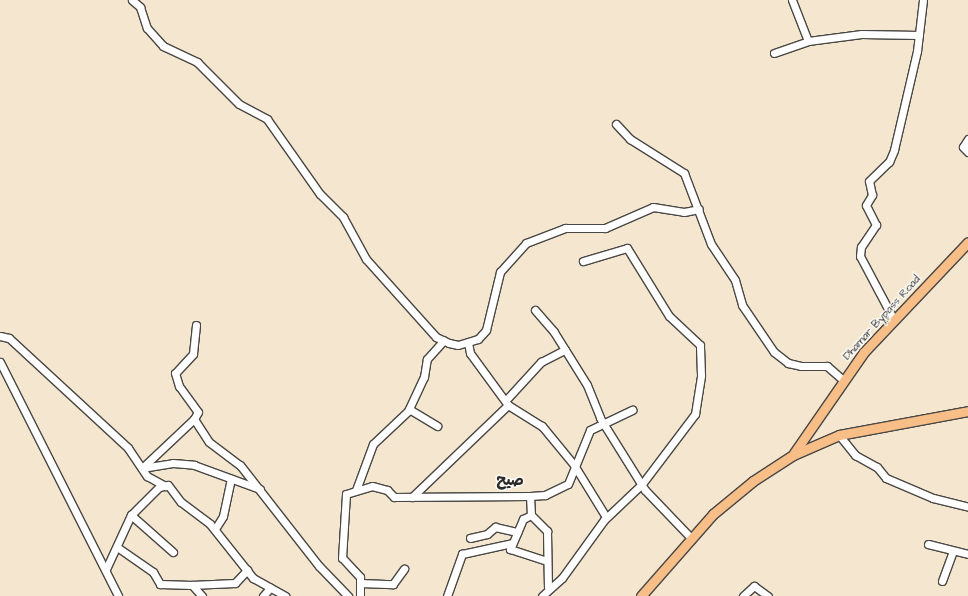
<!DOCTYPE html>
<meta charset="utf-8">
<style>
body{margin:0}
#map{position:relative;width:968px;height:596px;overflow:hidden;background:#f5e7cf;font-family:"Architects Daughter","Playpen Sans Arabic",sans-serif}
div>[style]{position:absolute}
.roads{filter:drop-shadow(1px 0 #494744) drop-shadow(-1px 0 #494744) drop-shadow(0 1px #494744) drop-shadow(0 -1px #494744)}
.minor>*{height:7px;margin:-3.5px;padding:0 3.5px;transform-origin:3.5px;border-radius:3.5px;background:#fff}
.major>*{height:9px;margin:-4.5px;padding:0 4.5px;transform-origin:4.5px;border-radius:4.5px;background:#f7be88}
span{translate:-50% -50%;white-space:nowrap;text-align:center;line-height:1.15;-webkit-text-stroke:3px #fdfcf7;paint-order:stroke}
.street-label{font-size:11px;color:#2b2b2b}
.district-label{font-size:15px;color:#2b2b2b;font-weight:700}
</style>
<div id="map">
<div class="roads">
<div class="minor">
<div style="left:132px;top:0;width:11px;rotate:41deg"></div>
<div style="left:140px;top:7px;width:22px;rotate:72deg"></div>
<div style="left:147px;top:28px;width:24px;rotate:48deg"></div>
<div style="left:163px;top:46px;width:38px;rotate:25deg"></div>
<div style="left:197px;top:62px;width:59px;rotate:45deg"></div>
<div style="left:239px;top:104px;width:32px;rotate:28deg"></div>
<div style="left:267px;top:119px;width:92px;rotate:54.8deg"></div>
<div style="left:320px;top:194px;width:33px;rotate:45deg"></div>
<div style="left:343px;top:217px;width:48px;rotate:61.3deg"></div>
<div style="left:366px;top:259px;width:105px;rotate:48.1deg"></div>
<div style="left:436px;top:337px;width:14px;rotate:25deg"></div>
<div style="left:449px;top:343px;width:9px;rotate:13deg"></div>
<div style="left:458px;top:345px;width:21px;rotate:-17deg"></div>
<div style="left:478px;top:339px;width:12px;rotate:-48deg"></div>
<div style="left:486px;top:330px;width:60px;rotate:-76.4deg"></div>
<div style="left:500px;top:272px;width:39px;rotate:-48deg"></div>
<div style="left:526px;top:243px;width:42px;rotate:-21deg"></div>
<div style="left:565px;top:228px;width:40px"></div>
<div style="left:605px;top:228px;width:52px;rotate:-23.6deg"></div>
<div style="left:653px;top:207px;width:31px;rotate:9deg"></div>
<div style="left:684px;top:212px;width:15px;rotate:-11deg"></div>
<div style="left:792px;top:0;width:44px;rotate:68.7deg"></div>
<div style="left:774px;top:53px;width:36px;rotate:-19deg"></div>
<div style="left:808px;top:41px;width:54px;rotate:-7.4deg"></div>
<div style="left:862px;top:34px;width:57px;rotate:1deg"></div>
<div style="left:616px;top:124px;width:21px;rotate:47deg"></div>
<div style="left:630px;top:139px;width:64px;rotate:32.2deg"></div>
<div style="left:684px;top:173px;width:76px;rotate:69.2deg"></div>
<div style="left:711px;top:244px;width:43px;rotate:56.3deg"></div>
<div style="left:735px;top:280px;width:26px;rotate:74deg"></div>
<div style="left:742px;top:305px;width:57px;rotate:55.8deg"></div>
<div style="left:774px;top:352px;width:18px;rotate:38deg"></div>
<div style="left:788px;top:363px;width:13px;rotate:13deg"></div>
<div style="left:801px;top:366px;width:26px"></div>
<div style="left:827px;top:366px;width:21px;rotate:41deg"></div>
<div style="left:968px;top:139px;width:9px;rotate:122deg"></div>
<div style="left:963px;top:147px;width:7px;rotate:45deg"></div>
<div style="left:535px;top:310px;width:29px;rotate:49deg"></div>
<div style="left:554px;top:332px;width:62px;rotate:58.1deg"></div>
<div style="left:587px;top:385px;width:35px;rotate:68deg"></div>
<div style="left:600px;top:418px;width:85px;rotate:58deg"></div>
<div style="left:645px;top:490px;width:66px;rotate:46.2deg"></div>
<div style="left:894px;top:320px;width:72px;rotate:-118deg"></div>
<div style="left:860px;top:256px;width:9px;rotate:-84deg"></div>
<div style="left:861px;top:247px;width:27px;rotate:-56deg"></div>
<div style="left:876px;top:225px;width:22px;rotate:-117deg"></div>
<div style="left:866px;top:205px;width:12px;rotate:-59deg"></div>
<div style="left:872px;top:195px;width:14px;rotate:-102deg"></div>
<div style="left:869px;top:181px;width:28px;rotate:-44deg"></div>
<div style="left:889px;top:162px;width:13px;rotate:-67deg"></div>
<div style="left:894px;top:150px;width:102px;rotate:-76.9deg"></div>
<div style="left:917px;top:51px;width:51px;rotate:-83.3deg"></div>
<div style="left:196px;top:325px;width:29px;rotate:96deg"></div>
<div style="left:193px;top:354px;width:26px;rotate:133deg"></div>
<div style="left:175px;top:373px;width:14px;rotate:73deg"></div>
<div style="left:179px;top:386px;width:32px;rotate:54deg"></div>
<div style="left:198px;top:412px;width:8px;rotate:120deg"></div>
<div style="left:194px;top:419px;width:27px;rotate:57deg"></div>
<div style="left:209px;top:442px;width:39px;rotate:37deg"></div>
<div style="left:240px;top:465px;width:128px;rotate:52deg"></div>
<div style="left:319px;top:566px;width:42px;rotate:46deg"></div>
<div style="left:0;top:336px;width:9px;rotate:13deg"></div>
<div style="left:9px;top:338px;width:162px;rotate:42.7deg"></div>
<div style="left:128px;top:448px;width:34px;rotate:56deg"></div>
<div style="left:147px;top:476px;width:21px;rotate:29deg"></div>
<div style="left:0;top:362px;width:262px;rotate:63.2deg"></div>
<div style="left:506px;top:400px;width:52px;rotate:-47.4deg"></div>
<div style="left:541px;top:362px;width:27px;rotate:-27deg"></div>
<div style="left:508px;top:405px;width:40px;rotate:32deg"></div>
<div style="left:542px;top:426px;width:50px;rotate:50.6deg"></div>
<div style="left:574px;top:465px;width:61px;rotate:58.4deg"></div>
<div style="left:409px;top:409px;width:33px;rotate:31deg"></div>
<div style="left:839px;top:435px;width:26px;rotate:51deg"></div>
<div style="left:855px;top:455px;width:25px;rotate:29deg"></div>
<div style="left:877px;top:467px;width:14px;rotate:51deg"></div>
<div style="left:886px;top:478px;width:51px;rotate:23.1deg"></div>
<div style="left:933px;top:498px;width:36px;rotate:14deg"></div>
<div style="left:142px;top:468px;width:31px;rotate:-9deg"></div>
<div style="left:173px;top:463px;width:21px;rotate:5deg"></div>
<div style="left:194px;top:465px;width:70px;rotate:20deg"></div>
<div style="left:142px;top:468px;width:71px;rotate:-43.3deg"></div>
<div style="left:356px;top:490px;width:49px;rotate:-69.7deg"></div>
<div style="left:373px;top:444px;width:48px;rotate:-43.3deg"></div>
<div style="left:408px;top:411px;width:38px;rotate:-65deg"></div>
<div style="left:424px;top:377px;width:18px;rotate:-81deg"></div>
<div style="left:427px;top:359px;width:25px;rotate:-48deg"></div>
<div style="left:530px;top:496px;width:15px;rotate:-4deg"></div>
<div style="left:545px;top:495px;width:25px;rotate:-26deg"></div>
<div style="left:568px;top:484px;width:58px;rotate:-67.8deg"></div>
<div style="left:590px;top:430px;width:47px;rotate:-25.5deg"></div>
<div style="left:412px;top:497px;width:133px;rotate:-43.8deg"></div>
<div style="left:508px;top:405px;width:64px;rotate:-126.2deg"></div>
<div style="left:470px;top:353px;width:10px;rotate:-101deg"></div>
<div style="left:131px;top:515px;width:40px;rotate:-45deg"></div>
<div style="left:159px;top:487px;width:9px;rotate:-13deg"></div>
<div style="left:168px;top:485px;width:21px;rotate:53deg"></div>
<div style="left:181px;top:502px;width:36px;rotate:37deg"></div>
<div style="left:210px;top:524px;width:69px;rotate:51.5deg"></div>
<div style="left:253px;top:578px;width:37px;rotate:29deg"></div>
<div style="left:531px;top:515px;width:9px;rotate:153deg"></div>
<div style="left:523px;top:519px;width:33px;rotate:113deg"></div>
<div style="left:510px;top:549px;width:38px;rotate:18deg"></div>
<div style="left:215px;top:529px;width:15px;rotate:-58deg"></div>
<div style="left:223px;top:516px;width:38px;rotate:-78deg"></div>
<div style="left:470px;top:538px;width:17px;rotate:-13deg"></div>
<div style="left:487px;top:534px;width:11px;rotate:-41deg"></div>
<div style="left:495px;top:527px;width:23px;rotate:13deg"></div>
<div style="left:928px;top:544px;width:41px;rotate:14deg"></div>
<div style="left:117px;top:547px;width:44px;rotate:34.8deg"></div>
<div style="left:153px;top:572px;width:14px;rotate:60deg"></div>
<div style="left:160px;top:584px;width:32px;rotate:2deg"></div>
<div style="left:192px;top:585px;width:15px;rotate:48deg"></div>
<div style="left:106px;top:569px;width:60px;rotate:-65.2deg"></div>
<div style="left:131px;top:515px;width:56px;rotate:41.4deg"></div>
<div style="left:942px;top:581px;width:32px;rotate:-70deg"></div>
<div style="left:360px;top:583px;width:33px;rotate:2deg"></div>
<div style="left:393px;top:584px;width:19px;rotate:-54deg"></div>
<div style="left:191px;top:585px;width:44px;rotate:-2.6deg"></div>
<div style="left:235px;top:583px;width:18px;rotate:-47deg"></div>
<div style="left:263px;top:596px;width:11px;rotate:-49deg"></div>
<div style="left:360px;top:596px;width:19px;rotate:-90deg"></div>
<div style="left:360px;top:577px;width:26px;rotate:-133deg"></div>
<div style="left:342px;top:558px;width:64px;rotate:-86.4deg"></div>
<div style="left:346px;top:494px;width:27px;rotate:-17deg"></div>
<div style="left:372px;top:486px;width:16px;rotate:15deg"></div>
<div style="left:387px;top:490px;width:10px;rotate:45deg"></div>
<div style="left:394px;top:497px;width:136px;rotate:-0.4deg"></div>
<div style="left:530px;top:496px;width:19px;rotate:87deg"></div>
<div style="left:531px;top:515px;width:23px;rotate:45deg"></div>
<div style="left:547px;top:531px;width:56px;rotate:89deg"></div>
<div style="left:447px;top:596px;width:45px;rotate:-70.3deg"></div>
<div style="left:462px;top:554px;width:51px;rotate:-12.4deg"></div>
<div style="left:542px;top:596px;width:27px;rotate:-42deg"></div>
<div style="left:562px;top:578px;width:72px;rotate:-54.1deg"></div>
<div style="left:604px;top:520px;width:52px;rotate:-43.5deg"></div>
<div style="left:642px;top:484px;width:88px;rotate:-52.9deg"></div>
<div style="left:695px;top:414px;width:39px;rotate:-81deg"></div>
<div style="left:701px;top:375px;width:30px;rotate:-92deg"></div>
<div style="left:700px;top:345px;width:42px;rotate:-136.9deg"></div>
<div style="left:669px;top:316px;width:80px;rotate:-121.7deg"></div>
<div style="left:627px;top:248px;width:46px;rotate:163.5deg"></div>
<div style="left:743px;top:596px;width:15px;rotate:-42deg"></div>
<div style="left:754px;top:586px;width:17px;rotate:36deg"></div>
</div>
<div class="major">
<div style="left:794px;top:453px;width:123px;rotate:-55.3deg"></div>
<div style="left:864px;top:352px;width:151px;rotate:-46.6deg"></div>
<div style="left:641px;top:596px;width:109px;rotate:-48.7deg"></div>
<div style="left:713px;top:514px;width:52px;rotate:-39.5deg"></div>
<div style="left:753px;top:481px;width:48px;rotate:-33deg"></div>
<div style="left:793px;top:455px;width:50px;rotate:-23.5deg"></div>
<div style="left:839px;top:435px;width:131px;rotate:-10.5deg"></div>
</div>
</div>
<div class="street-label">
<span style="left:882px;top:318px;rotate:-48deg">Dhamar Bypass Road</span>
</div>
<div class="district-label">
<span style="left:510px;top:481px">صيح</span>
</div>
</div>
